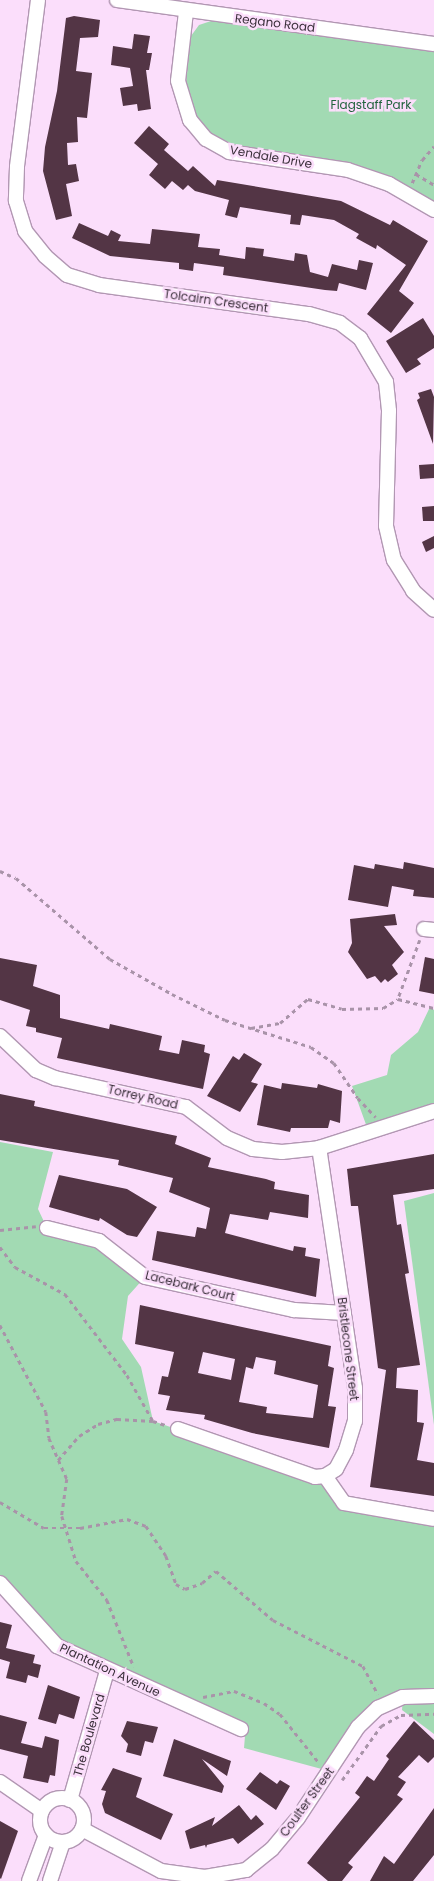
<!DOCTYPE html>
<style>
body{margin:0}
#map{position:relative;width:434px;height:1881px;overflow:hidden;background:#fbdefb;font-family:Poppins,sans-serif}
div>[style]{position:absolute}
.green>*{inset:0;background:#a2dab3}
.building>*{inset:0;background:#533545}
.path>*{height:2.5px;margin-top:-1.25px;transform-origin:0;background:repeating-linear-gradient(90deg,#a993a9 0 4px,transparent 0 8px)}
.roads{filter:drop-shadow(1px 0 #b297b3) drop-shadow(-1px 0 #b297b3) drop-shadow(0 1px #b297b3) drop-shadow(0 -1px #b297b3)}
.street>*{height:14px;margin:-7px;padding:0 7px;transform-origin:7px;border-radius:7px;background:#fff}
.street>.ring{margin:-7px;padding:0;box-sizing:content-box;background:none;border:14px solid #fff;border-radius:50%}
span{translate:-50% -50%;white-space:nowrap;text-align:center;line-height:1.15;-webkit-text-stroke:5px #fbdefb;paint-order:stroke}
.street-label{font-size:12px;color:#3a2f3a}
.park-label{font-size:12px;color:#21633d}
</style>
<div id="map">
<div class="green">
<div style="clip-path:polygon(211px 21px,434px 50px,434px 202px,390px 176px,348px 162px,235px 145px,213px 135px,197px 118px,186px 83px,191px 36px,199px 25px)"></div>
<div style="clip-path:polygon(430px 1007px,434px 1010px,434px 1109px,368px 1130px,352px 1086px,387px 1075px,391px 1055px,418px 1032px)"></div>
<div style="clip-path:polygon(0 1142px,53px 1152px,38px 1209px,47px 1228px,82px 1235px,145px 1277px,128px 1296px,122px 1339px,141px 1367px,153px 1421px,315px 1477px,344px 1503px,434px 1519px,434px 1734px,402px 1710px,403px 1698px,378px 1708px,329px 1771px,244px 1748px,245px 1736px,194px 1708px,57px 1646px,0 1583px)"></div>
<div style="clip-path:polygon(434px 1193px,434px 1425px,404px 1201px)"></div>
</div>
<div class="building">
<div style="clip-path:polygon(74px 16px,100px 20px,98px 37px,80px 38px,76px 71px,92px 73px,87px 118px,77px 117px,78px 142px,67px 143px,68px 165px,76px 164px,79px 181px,66px 184px,72px 216px,56px 220px,43px 171px,45px 147px,57px 91px,66px 18px)"></div>
<div style="clip-path:polygon(134px 34px,150px 36px,147px 53px,152px 53px,149px 70px,146px 70px,151px 109px,138px 111px,137px 104px,123px 106px,120px 88px,133px 86px,130px 68px,111px 65px,113px 46px,132px 49px)"></div>
<div style="clip-path:polygon(149px 126px,169px 144px,164px 150px,188px 171px,193px 166px,215px 186px,217px 180px,341px 201px,390px 225px,393px 220px,428px 241px,399px 291px,414px 303px,391px 333px,367px 314px,406px 265px,377px 245px,376px 249px,356px 238px,359px 234px,334px 220px,302px 215px,300px 225px,290px 224px,291px 215px,240px 207px,237px 218px,225px 215px,229px 200px,195px 191px,188px 185px,183px 190px,172px 181px,165px 189px,149px 175px,158px 164px,134px 143px)"></div>
<div style="clip-path:polygon(79px 223px,108px 236px,111px 230px,121px 235px,118px 241px,150px 244px,152px 229px,200px 234px,198px 247px,220px 249px,219px 255px,245px 259px,246px 247px,264px 249px,263px 256px,294px 261px,295px 253px,307px 255px,310px 272px,328px 277px,332px 264px,357px 270px,359px 260px,373px 263px,366px 290px,339px 283px,337px 291px,325px 290px,223px 275px,224px 267px,194px 263px,193px 271px,179px 269px,179px 263px,110px 256px,72px 238px)"></div>
<div style="clip-path:polygon(423px 318px,434px 336px,434px 348px,417px 359px,421px 364px,406px 373px,386px 341px)"></div>
<div style="clip-path:polygon(431px 389px,434px 397px,433px 444px,417px 400px,420px 398px,418px 393px)"></div>
<div style="clip-path:polygon(434px 464px,434px 478px,420px 479px,419px 465px)"></div>
<div style="clip-path:polygon(434px 506px,434px 521px,423px 521px,422px 507px)"></div>
<div style="clip-path:polygon(434px 536px,434px 548px,426px 552px,422px 542px)"></div>
<div style="clip-path:polygon(404px 862px,434px 868px,434px 898px,413px 896px,414px 890px,392px 886px,388px 907px,348px 900px,354px 865px,374px 869px,375px 864px,403px 869px)"></div>
<div style="clip-path:polygon(395px 914px,397px 925px,384px 926px,404px 952px,392px 965px,398px 974px,388px 982px,385px 979px,381px 983px,375px 976px,367px 979px,348px 952px,352px 943px,350px 919px)"></div>
<div style="clip-path:polygon(425px 957px,434px 959px,434px 994px,419px 991px)"></div>
<div style="clip-path:polygon(0 958px,37px 965px,33px 986px,60px 995px,60px 1018px,109px 1029px,110px 1024px,162px 1036px,159px 1050px,179px 1054px,182px 1040px,205px 1045px,204px 1052px,210px 1054px,203px 1089px,57px 1058px,62px 1038px,36px 1032px,36px 1028px,26px 1026px,30px 1010px,0 1000px)"></div>
<div style="clip-path:polygon(244px 1053px,262px 1064px,251px 1082px,258px 1084px,240px 1112px,207px 1096px,233px 1056px,239px 1060px)"></div>
<div style="clip-path:polygon(282px 1083px,317px 1088px,318px 1084px,342px 1091px,340px 1123px,330px 1120px,328px 1128px,291px 1128px,290px 1132px,257px 1125px,264px 1085px,281px 1089px)"></div>
<div style="clip-path:polygon(0 1094px,35px 1101px,34px 1106px,177px 1136px,175px 1144px,211px 1158px,208px 1167px,266px 1179px,275px 1182px,274px 1189px,309px 1195px,308px 1218px,270px 1212px,268px 1220px,230px 1214px,225px 1233px,293px 1251px,294px 1246px,306px 1248px,305px 1256px,320px 1259px,316px 1297px,152px 1260px,157px 1231px,195px 1237px,197px 1227px,206px 1229px,210px 1208px,169px 1192px,173px 1178px,118px 1165px,119px 1160px,0 1140px)"></div>
<div style="clip-path:polygon(434px 1154px,434px 1189px,393px 1195px,397px 1225px,401px 1224px,409px 1273px,405px 1274px,420px 1365px,397px 1368px,396px 1388px,418px 1390px,417px 1422px,424px 1423px,417px 1460px,434px 1463px,434px 1496px,370px 1487px,386px 1370px,378px 1368px,358px 1206px,351px 1206px,347px 1169px)"></div>
<div style="clip-path:polygon(59px 1175px,127px 1189px,157px 1207px,137px 1237px,127px 1235px,100px 1218px,99px 1221px,49px 1207px)"></div>
<div style="clip-path:polygon(evenodd,140px 1305px,331px 1346px,328px 1366px,334px 1368px,328px 1406px,336px 1407px,329px 1448px,252px 1433px,204px 1419px,205px 1415px,166px 1410px,170px 1396px,158px 1394px,162px 1376px,168px 1377px,174px 1352px,135px 1344px,140px 1305px,203px 1352px,235px 1359px,231px 1380px,198px 1373px,203px 1352px,140px 1305px,256px 1357px,276px 1361px,274px 1374px,318px 1385px,313px 1418px,266px 1413px,267px 1407px,239px 1402px,246px 1367px,253px 1369px,256px 1357px)"></div>
<div style="clip-path:polygon(0 1622px,12px 1625px,6px 1648px,35px 1655px,33px 1663px,41px 1665px,38px 1678px,28px 1675px,26px 1683px,6px 1678px,10px 1662px,0 1659px)"></div>
<div style="clip-path:polygon(48px 1685px,80px 1697px,74px 1719px,59px 1714px,56px 1724px,38px 1719px)"></div>
<div style="clip-path:polygon(0 1715px,27px 1722px,21px 1743px,42px 1748px,45px 1736px,59px 1740px,55px 1776px,50px 1775px,48px 1783px,23px 1778px,28px 1756px,0 1749px)"></div>
<div style="clip-path:polygon(127px 1721px,158px 1727px,153px 1743px,145px 1741px,141px 1756px,126px 1752px,128px 1744px,121px 1736px)"></div>
<div style="clip-path:polygon(414px 1721px,434px 1740px,434px 1757px,428px 1763px,419px 1755px,398px 1777px,406px 1782px,397px 1795px,403px 1799px,348px 1863px,353px 1867px,342px 1881px,328px 1881px,307px 1863px,360px 1797px,355px 1793px,367px 1776px,374px 1781px,389px 1759px,386px 1756px)"></div>
<div style="clip-path:polygon(174px 1739px,231px 1761px,227px 1776px,202px 1759px,224px 1786px,222px 1793px,163px 1776px)"></div>
<div style="clip-path:polygon(113px 1768px,142px 1778px,136px 1797px,173px 1814px,161px 1840px,105px 1813px,102px 1804px,106px 1791px,101px 1790px)"></div>
<div style="clip-path:polygon(260px 1772px,277px 1784px,280px 1780px,290px 1786px,276px 1810px,246px 1789px)"></div>
<div style="clip-path:polygon(239px 1805px,251px 1820px,256px 1815px,264px 1824px,238px 1844px,233px 1838px,207px 1845px,206px 1848px,205px 1845px,190px 1849px,185px 1831px,215px 1817px,212px 1826px)"></div>
<div style="clip-path:polygon(434px 1808px,434px 1855px,413px 1881px,370px 1881px,384px 1856px,394px 1864px)"></div>
<div style="clip-path:polygon(0 1821px,18px 1831px,1px 1879px,0 1878px)"></div>
</div>
<div class="path">
<div style="left:416px;top:174px;width:21px;rotate:31deg"></div>
<div style="left:412px;top:183px;width:25px;rotate:-67deg"></div>
<div style="left:422px;top:160px;width:18px;rotate:-49deg"></div>
<div style="left:0;top:871px;width:17px;rotate:24deg"></div>
<div style="left:16px;top:878px;width:124px;rotate:40.8deg"></div>
<div style="left:110px;top:959px;width:71px;rotate:29.4deg"></div>
<div style="left:172px;top:994px;width:59px;rotate:26.1deg"></div>
<div style="left:225px;top:1020px;width:90px;rotate:17.4deg"></div>
<div style="left:311px;top:1047px;width:28px;rotate:35deg"></div>
<div style="left:334px;top:1063px;width:42px;rotate:55.6deg"></div>
<div style="left:358px;top:1098px;width:26px;rotate:47deg"></div>
<div style="left:420px;top:940px;width:63px;rotate:110.4deg"></div>
<div style="left:398px;top:999px;width:37px;rotate:14deg"></div>
<div style="left:251px;top:1028px;width:29px;rotate:-10deg"></div>
<div style="left:280px;top:1023px;width:37px;rotate:-41deg"></div>
<div style="left:308px;top:999px;width:35px;rotate:16deg"></div>
<div style="left:342px;top:1009px;width:41px;rotate:-1.4deg"></div>
<div style="left:383px;top:1008px;width:17px;rotate:-31deg"></div>
<div style="left:0;top:1230px;width:36px;rotate:-6deg"></div>
<div style="left:0;top:1247px;width:25px;rotate:53deg"></div>
<div style="left:15px;top:1267px;width:57px;rotate:28.4deg"></div>
<div style="left:65px;top:1294px;width:102px;rotate:52.6deg"></div>
<div style="left:127px;top:1375px;width:53px;rotate:60.5deg"></div>
<div style="left:153px;top:1421px;width:13px;rotate:18deg"></div>
<div style="left:0;top:1325px;width:98px;rotate:62.1deg"></div>
<div style="left:46px;top:1412px;width:26px;rotate:83deg"></div>
<div style="left:49px;top:1438px;width:45px;rotate:66.3deg"></div>
<div style="left:67px;top:1479px;width:37px;rotate:98deg"></div>
<div style="left:62px;top:1516px;width:47px;rotate:72.7deg"></div>
<div style="left:76px;top:1561px;width:50px;rotate:51.5deg"></div>
<div style="left:107px;top:1600px;width:72px;rotate:68.1deg"></div>
<div style="left:58px;top:1460px;width:32px;rotate:-49deg"></div>
<div style="left:79px;top:1436px;width:22px;rotate:-32deg"></div>
<div style="left:98px;top:1424px;width:20px;rotate:-15deg"></div>
<div style="left:117px;top:1419px;width:36px;rotate:3deg"></div>
<div style="left:0;top:1502px;width:51px;rotate:30.6deg"></div>
<div style="left:44px;top:1528px;width:36px"></div>
<div style="left:80px;top:1528px;width:48px;rotate:-10.8deg"></div>
<div style="left:127px;top:1519px;width:20px;rotate:20deg"></div>
<div style="left:146px;top:1526px;width:36px;rotate:56deg"></div>
<div style="left:166px;top:1556px;width:30px;rotate:70deg"></div>
<div style="left:176px;top:1584px;width:10px;rotate:29deg"></div>
<div style="left:185px;top:1589px;width:18px;rotate:-19deg"></div>
<div style="left:202px;top:1583px;width:18px;rotate:-41deg"></div>
<div style="left:216px;top:1571px;width:75px;rotate:40.7deg"></div>
<div style="left:273px;top:1620px;width:101px;rotate:27.1deg"></div>
<div style="left:363px;top:1666px;width:32px;rotate:62deg"></div>
<div style="left:203px;top:1697px;width:32px;rotate:-11deg"></div>
<div style="left:234px;top:1691px;width:32px;rotate:22deg"></div>
<div style="left:264px;top:1703px;width:19px;rotate:35deg"></div>
<div style="left:280px;top:1714px;width:64px;rotate:51.3deg"></div>
<div style="left:342px;top:1780px;width:67px;rotate:-54.2deg"></div>
<div style="left:381px;top:1726px;width:23px;rotate:-29deg"></div>
<div style="left:401px;top:1715px;width:33px;rotate:-2deg"></div>
</div>
<div class="roads">
<div class="street">
<div style="left:38px;top:0;width:168px;rotate:97.2deg"></div>
<div style="left:17px;top:167px;width:34px;rotate:92deg"></div>
<div style="left:16px;top:201px;width:31px;rotate:73deg"></div>
<div style="left:25px;top:231px;width:32px;rotate:51deg"></div>
<div style="left:45px;top:256px;width:29px;rotate:41deg"></div>
<div style="left:67px;top:275px;width:34px;rotate:17deg"></div>
<div style="left:99px;top:285px;width:212px;rotate:7.9deg"></div>
<div style="left:309px;top:314px;width:32px;rotate:16deg"></div>
<div style="left:340px;top:323px;width:25px;rotate:37deg"></div>
<div style="left:360px;top:338px;width:51px;rotate:59.4deg"></div>
<div style="left:386px;top:382px;width:29px;rotate:84deg"></div>
<div style="left:389px;top:411px;width:115px;rotate:91.5deg"></div>
<div style="left:386px;top:526px;width:35px;rotate:77deg"></div>
<div style="left:394px;top:560px;width:36px;rotate:58deg"></div>
<div style="left:413px;top:591px;width:28px;rotate:42deg"></div>
<div style="left:117px;top:0;width:320px;rotate:7.9deg"></div>
<div style="left:186px;top:12px;width:69px;rotate:96.6deg"></div>
<div style="left:178px;top:81px;width:41px;rotate:72.9deg"></div>
<div style="left:190px;top:120px;width:25px;rotate:50deg"></div>
<div style="left:206px;top:139px;width:26px;rotate:29deg"></div>
<div style="left:229px;top:152px;width:120px;rotate:8.6deg"></div>
<div style="left:348px;top:170px;width:43px;rotate:18.9deg"></div>
<div style="left:389px;top:184px;width:52px;rotate:30deg"></div>
<div style="left:424px;top:929px;width:10px;rotate:6deg"></div>
<div style="left:0;top:1036px;width:50px;rotate:43.4deg"></div>
<div style="left:36px;top:1070px;width:21px;rotate:23deg"></div>
<div style="left:55px;top:1078px;width:134px;rotate:12.5deg"></div>
<div style="left:186px;top:1107px;width:51px;rotate:37.1deg"></div>
<div style="left:227px;top:1138px;width:28px;rotate:23deg"></div>
<div style="left:253px;top:1149px;width:29px;rotate:6deg"></div>
<div style="left:282px;top:1152px;width:37px;rotate:-6deg"></div>
<div style="left:319px;top:1148px;width:121px;rotate:-17.8deg"></div>
<div style="left:47px;top:1228px;width:54px;rotate:14deg"></div>
<div style="left:99px;top:1241px;width:58px;rotate:38deg"></div>
<div style="left:145px;top:1277px;width:153px;rotate:12.5deg"></div>
<div style="left:294px;top:1310px;width:50px;rotate:3.4deg"></div>
<div style="left:178px;top:1429px;width:145px;rotate:19.3deg"></div>
<div style="left:315px;top:1477px;width:10px;rotate:-6deg"></div>
<div style="left:325px;top:1476px;width:13px;rotate:-32deg"></div>
<div style="left:336px;top:1469px;width:21px;rotate:-62deg"></div>
<div style="left:346px;top:1450px;width:30px;rotate:-73deg"></div>
<div style="left:355px;top:1421px;width:33px;rotate:-90deg"></div>
<div style="left:355px;top:1388px;width:243px;rotate:-98.5deg"></div>
<div style="left:325px;top:1476px;width:33px;rotate:55deg"></div>
<div style="left:344px;top:1503px;width:91px;rotate:10.1deg"></div>
<div style="left:0;top:1583px;width:85px;rotate:47.9deg"></div>
<div style="left:57px;top:1646px;width:202px;rotate:24.3deg"></div>
<div style="left:0;top:1782px;width:51px;rotate:34.6deg"></div>
<div class="ring" style="left:40px;top:1798px;width:30px;height:30px"></div>
<div style="left:70px;top:1800px;width:134px;rotate:-74deg"></div>
<div style="left:82px;top:1829px;width:89px;rotate:28deg"></div>
<div style="left:161px;top:1871px;width:44px;rotate:7.8deg"></div>
<div style="left:205px;top:1877px;width:42px;rotate:-9.7deg"></div>
<div style="left:246px;top:1870px;width:33px;rotate:-39deg"></div>
<div style="left:272px;top:1849px;width:40px;rotate:-50deg"></div>
<div style="left:298px;top:1818px;width:109px;rotate:-56.6deg"></div>
<div style="left:358px;top:1727px;width:28px;rotate:-44deg"></div>
<div style="left:378px;top:1708px;width:27px;rotate:-24deg"></div>
<div style="left:403px;top:1697px;width:31px;rotate:-2deg"></div>
<div style="left:29px;top:1881px;width:49px;rotate:-69.7deg"></div>
<div style="left:50px;top:1881px;width:41px;rotate:-71.6deg"></div>
</div>
</div>
<div class="street-label">
<span style="left:275px;top:23px;rotate:7deg">Regano Road</span>
<span style="left:271px;top:157px;rotate:10deg">Vendale Drive</span>
<span style="left:216px;top:301px;rotate:8deg">Tolcairn Crescent</span>
<span style="left:143px;top:1097px;rotate:13deg">Torrey Road</span>
<span style="left:190px;top:1286px;rotate:14deg">Lacebark Court</span>
<span style="left:348px;top:1349px;rotate:83deg">Bristlecone Street</span>
<span style="left:110px;top:1670px;rotate:25deg">Plantation Avenue</span>
<span style="left:89px;top:1735px;rotate:-74deg">The Boulevard</span>
<span style="left:307px;top:1802px;rotate:-54deg">Coulter Street</span>
</div>
<div class="park-label">
<span style="left:371px;top:105px">Flagstaff Park</span>
</div>
</div>
